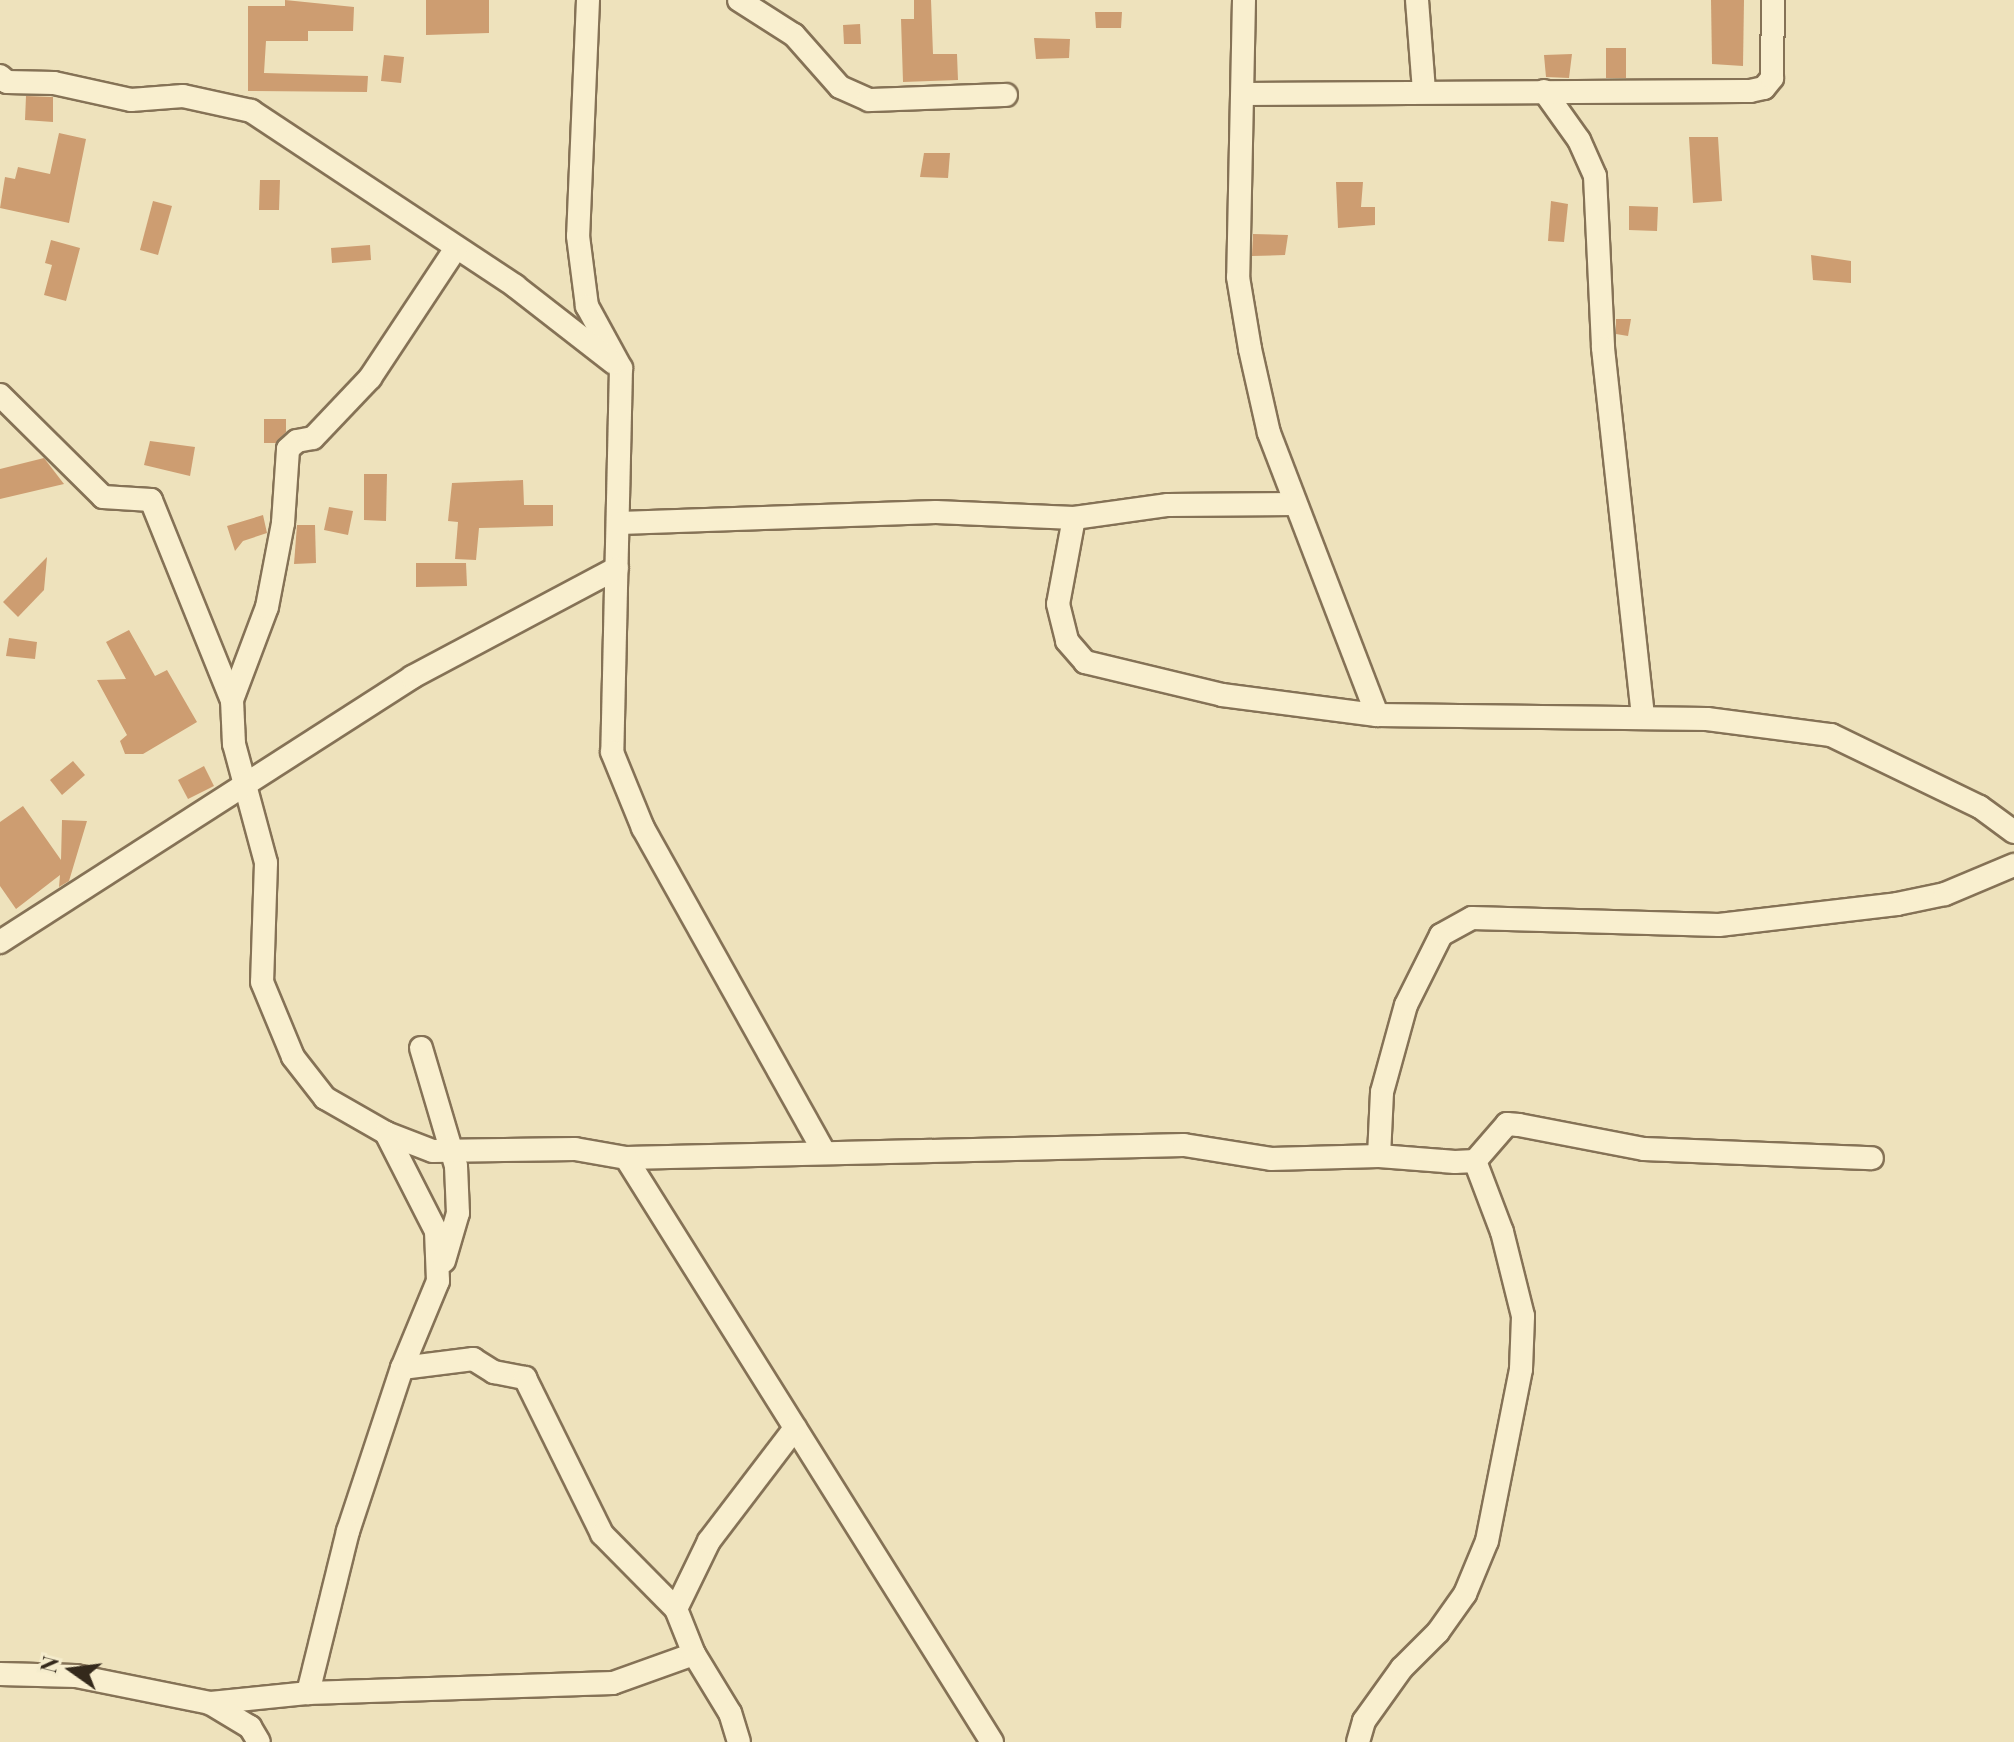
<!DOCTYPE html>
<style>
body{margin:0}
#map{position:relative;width:2014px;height:1742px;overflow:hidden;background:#eee2bc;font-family:"Playfair Display",serif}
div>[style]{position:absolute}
.building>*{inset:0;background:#cd9d71}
.roads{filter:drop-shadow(2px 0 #857256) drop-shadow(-2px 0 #857256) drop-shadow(0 2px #857256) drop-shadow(0 -2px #857256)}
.minor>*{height:22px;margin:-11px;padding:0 11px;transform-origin:11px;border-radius:11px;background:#f9efcf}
span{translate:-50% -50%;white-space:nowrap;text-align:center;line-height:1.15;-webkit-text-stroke:7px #f5eccc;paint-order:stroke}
.north{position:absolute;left:32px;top:1630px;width:80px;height:80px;-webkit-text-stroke:6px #f5eccc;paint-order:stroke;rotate:284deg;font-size:22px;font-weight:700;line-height:32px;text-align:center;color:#34291b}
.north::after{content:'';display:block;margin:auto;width:28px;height:36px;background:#34291b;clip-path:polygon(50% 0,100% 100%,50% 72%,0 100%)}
</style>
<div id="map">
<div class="building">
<div style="clip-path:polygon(285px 0,354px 7px,353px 31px,308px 31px,308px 41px,266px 41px,264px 73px,368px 76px,367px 92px,248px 91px,248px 6px,285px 6px)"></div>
<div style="clip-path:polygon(426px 0,489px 0,489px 33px,426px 35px)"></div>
<div style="clip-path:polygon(914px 0,931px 0,933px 54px,957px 54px,958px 80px,903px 82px,901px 19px,914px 19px)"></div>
<div style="clip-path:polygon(1711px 0,1744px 0,1743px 66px,1712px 64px)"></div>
<div style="clip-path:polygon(1095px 12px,1122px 12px,1121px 28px,1096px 28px)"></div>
<div style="clip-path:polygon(860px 24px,861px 44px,844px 44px,843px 25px)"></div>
<div style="clip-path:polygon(1034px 38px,1070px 39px,1069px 58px,1036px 59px)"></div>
<div style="clip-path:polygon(1606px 48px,1626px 48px,1626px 78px,1606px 78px)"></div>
<div style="clip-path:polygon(1572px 54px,1569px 78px,1546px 77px,1544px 55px)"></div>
<div style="clip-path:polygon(384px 55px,404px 57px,401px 83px,381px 81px)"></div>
<div style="clip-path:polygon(26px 96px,53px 97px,53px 122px,25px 120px)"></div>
<div style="clip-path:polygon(59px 133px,86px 139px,69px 223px,0 208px,5px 177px,15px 179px,18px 167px,50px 174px)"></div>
<div style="clip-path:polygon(1689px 137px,1718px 137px,1722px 201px,1693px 203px)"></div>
<div style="clip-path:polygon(924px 153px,950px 153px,948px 178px,920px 177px)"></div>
<div style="clip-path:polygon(260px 180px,280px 180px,279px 210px,259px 210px)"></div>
<div style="clip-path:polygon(1336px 182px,1363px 182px,1361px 207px,1375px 207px,1375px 225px,1338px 228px)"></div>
<div style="clip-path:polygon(153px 201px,172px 206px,158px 255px,140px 250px)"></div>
<div style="clip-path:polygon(1551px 201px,1568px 204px,1564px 242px,1548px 241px)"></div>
<div style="clip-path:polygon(1629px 206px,1658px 207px,1657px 231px,1629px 230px)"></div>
<div style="clip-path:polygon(1253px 234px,1288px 235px,1285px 255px,1252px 256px)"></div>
<div style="clip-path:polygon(51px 240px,80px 248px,66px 301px,44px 295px,52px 265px,45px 263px)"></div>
<div style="clip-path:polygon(370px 245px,371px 260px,332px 263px,331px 248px)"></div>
<div style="clip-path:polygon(1811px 255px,1851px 261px,1851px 283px,1813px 280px)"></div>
<div style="clip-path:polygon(1616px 319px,1631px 319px,1628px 336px,1616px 334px)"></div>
<div style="clip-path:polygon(264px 419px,286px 419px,286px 432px,276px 443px,264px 443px)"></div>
<div style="clip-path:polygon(150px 441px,195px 447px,190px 476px,144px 465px)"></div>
<div style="clip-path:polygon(44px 458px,64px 484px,0 499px,0 469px)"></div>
<div style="clip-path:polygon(364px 474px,387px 474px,386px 521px,364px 520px)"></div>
<div style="clip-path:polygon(523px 480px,524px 505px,553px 505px,553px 526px,479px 528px,476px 560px,455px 559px,458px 522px,448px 521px,452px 483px)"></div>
<div style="clip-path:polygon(329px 507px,353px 511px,348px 535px,324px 530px)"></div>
<div style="clip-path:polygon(263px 515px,267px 533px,243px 541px,235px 551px,227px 526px)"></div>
<div style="clip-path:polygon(297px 525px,315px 525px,316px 563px,294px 564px)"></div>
<div style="clip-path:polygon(47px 557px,44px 590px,18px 617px,3px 602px)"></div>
<div style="clip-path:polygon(416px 563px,466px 563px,467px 586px,416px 587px)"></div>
<div style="clip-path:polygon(129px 630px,155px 676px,167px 670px,197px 722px,143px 754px,125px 754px,120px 741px,127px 735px,97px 680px,126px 679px,106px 642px)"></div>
<div style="clip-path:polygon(9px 638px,37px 642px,35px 659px,6px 656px)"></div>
<div style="clip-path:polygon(73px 761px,85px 775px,62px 795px,50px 780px)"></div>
<div style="clip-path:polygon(204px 766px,214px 786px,188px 799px,178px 780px)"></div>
<div style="clip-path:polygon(23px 806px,61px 860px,62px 820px,87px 821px,69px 881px,59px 887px,60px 875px,16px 909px,0 886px,0 822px)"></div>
</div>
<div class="roads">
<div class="minor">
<div style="left:588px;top:0;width:236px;rotate:92.4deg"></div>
<div style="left:578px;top:236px;width:71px;rotate:82.7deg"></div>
<div style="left:587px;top:306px;width:71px;rotate:61.3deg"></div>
<div style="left:621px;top:368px;width:384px;rotate:91.3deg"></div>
<div style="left:612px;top:752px;width:82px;rotate:67.8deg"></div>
<div style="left:643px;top:828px;width:371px;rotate:60.8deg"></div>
<div style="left:739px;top:0;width:65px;rotate:32.5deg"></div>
<div style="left:794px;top:35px;width:69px;rotate:48.5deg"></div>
<div style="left:840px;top:87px;width:32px;rotate:24deg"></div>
<div style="left:869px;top:100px;width:137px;rotate:-2.1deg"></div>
<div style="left:1244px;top:0;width:277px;rotate:91.2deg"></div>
<div style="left:1238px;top:277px;width:73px;rotate:80.5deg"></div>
<div style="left:1250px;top:349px;width:86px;rotate:77.3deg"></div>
<div style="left:1269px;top:433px;width:302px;rotate:69deg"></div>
<div style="left:1417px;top:0;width:91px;rotate:85.6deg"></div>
<div style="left:0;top:76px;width:9px;rotate:41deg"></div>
<div style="left:7px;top:82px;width:47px;rotate:1.2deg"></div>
<div style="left:54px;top:83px;width:79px;rotate:12.4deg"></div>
<div style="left:131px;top:100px;width:52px;rotate:-4.4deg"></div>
<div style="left:183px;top:96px;width:70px;rotate:12.4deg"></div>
<div style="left:251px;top:111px;width:317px;rotate:33.5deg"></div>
<div style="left:515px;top:286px;width:125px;rotate:37.9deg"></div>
<div style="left:1544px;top:91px;width:60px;rotate:54.5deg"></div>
<div style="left:1579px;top:140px;width:39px;rotate:66deg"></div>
<div style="left:1595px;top:176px;width:172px;rotate:87.3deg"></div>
<div style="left:1603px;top:348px;width:371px;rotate:83.8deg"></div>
<div style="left:1243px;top:94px;width:507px;rotate:-0.34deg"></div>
<div style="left:1750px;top:91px;width:14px;rotate:-12deg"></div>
<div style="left:1764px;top:88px;width:13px;rotate:-51deg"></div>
<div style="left:1772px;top:78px;width:78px;rotate:-89.3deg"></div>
<div style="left:0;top:395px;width:145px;rotate:44.7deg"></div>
<div style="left:103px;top:497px;width:48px;rotate:3.6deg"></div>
<div style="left:151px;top:500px;width:216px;rotate:68deg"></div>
<div style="left:232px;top:700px;width:44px;rotate:87.4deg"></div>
<div style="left:234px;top:744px;width:123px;rotate:74.9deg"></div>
<div style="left:266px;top:863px;width:119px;rotate:91.9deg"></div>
<div style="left:262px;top:982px;width:81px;rotate:67.5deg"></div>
<div style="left:293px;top:1057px;width:52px;rotate:52deg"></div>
<div style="left:325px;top:1098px;width:70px;rotate:29.8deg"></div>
<div style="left:386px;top:1133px;width:110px;rotate:63deg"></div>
<div style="left:436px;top:1231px;width:50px;rotate:87.7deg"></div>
<div style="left:438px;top:1281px;width:94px;rotate:112.5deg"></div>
<div style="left:402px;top:1368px;width:172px;rotate:108.3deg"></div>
<div style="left:348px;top:1531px;width:167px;rotate:103.9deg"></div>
<div style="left:308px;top:1693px;width:99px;rotate:174.2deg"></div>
<div style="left:1074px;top:518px;width:87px;rotate:100.5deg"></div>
<div style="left:1058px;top:604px;width:38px;rotate:76deg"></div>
<div style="left:1067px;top:641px;width:28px;rotate:49deg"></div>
<div style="left:1085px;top:662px;width:141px;rotate:13.5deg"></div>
<div style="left:1222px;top:695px;width:156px;rotate:7.4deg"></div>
<div style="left:1377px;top:715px;width:330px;rotate:0.7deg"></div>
<div style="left:1707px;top:719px;width:125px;rotate:7.4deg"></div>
<div style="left:1831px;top:735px;width:165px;rotate:25.8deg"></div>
<div style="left:1980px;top:807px;width:42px;rotate:36.3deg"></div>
<div style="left:620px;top:523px;width:316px;rotate:-2deg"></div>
<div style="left:936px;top:512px;width:138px;rotate:2.5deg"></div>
<div style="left:1074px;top:518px;width:95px;rotate:-7.9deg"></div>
<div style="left:1168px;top:505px;width:127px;rotate:-0.5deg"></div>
<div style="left:232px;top:700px;width:99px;rotate:-69.4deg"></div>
<div style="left:267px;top:607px;width:86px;rotate:-79.2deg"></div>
<div style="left:283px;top:523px;width:74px;rotate:-86.1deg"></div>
<div style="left:288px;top:449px;width:12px;rotate:-42deg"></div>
<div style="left:297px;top:441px;width:16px;rotate:-11deg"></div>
<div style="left:313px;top:438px;width:83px;rotate:-46.5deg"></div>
<div style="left:370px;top:378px;width:156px;rotate:-56.5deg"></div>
<div style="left:0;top:942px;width:490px;rotate:-32.7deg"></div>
<div style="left:412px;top:677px;width:232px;rotate:-28deg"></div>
<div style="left:421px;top:1048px;width:123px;rotate:73.5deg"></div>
<div style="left:456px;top:1166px;width:47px;rotate:87.6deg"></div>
<div style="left:458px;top:1213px;width:50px;rotate:106.3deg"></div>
<div style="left:386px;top:1133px;width:50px;rotate:21deg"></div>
<div style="left:433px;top:1151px;width:142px;rotate:-0.8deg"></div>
<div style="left:575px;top:1149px;width:52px;rotate:10deg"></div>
<div style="left:626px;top:1158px;width:558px;rotate:-1.33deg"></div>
<div style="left:1184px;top:1145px;width:88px;rotate:9.1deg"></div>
<div style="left:1271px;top:1159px;width:108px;rotate:-1.6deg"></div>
<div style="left:1379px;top:1156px;width:76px;rotate:4.5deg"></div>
<div style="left:1455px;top:1162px;width:20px;rotate:-3deg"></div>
<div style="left:1475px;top:1161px;width:49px;rotate:-49.1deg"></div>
<div style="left:1507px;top:1124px;width:12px;rotate:5deg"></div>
<div style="left:1519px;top:1125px;width:127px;rotate:10.9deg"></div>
<div style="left:1644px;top:1149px;width:228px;rotate:2.3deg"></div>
<div style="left:1379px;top:1156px;width:64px;rotate:-87.3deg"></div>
<div style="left:1382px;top:1092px;width:90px;rotate:-74.6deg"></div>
<div style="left:1406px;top:1005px;width:78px;rotate:-63.4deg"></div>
<div style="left:1441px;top:935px;width:35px;rotate:-29deg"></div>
<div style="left:1472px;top:918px;width:247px;rotate:1.6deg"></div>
<div style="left:1719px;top:925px;width:179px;rotate:-6.7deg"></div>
<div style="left:1897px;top:904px;width:49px;rotate:-11.8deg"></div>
<div style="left:1945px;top:894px;width:75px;rotate:-22.8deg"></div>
<div style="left:626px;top:1158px;width:689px;rotate:57.92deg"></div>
<div style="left:402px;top:1368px;width:72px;rotate:-7.2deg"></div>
<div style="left:473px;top:1359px;width:25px;rotate:32deg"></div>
<div style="left:494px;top:1372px;width:32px;rotate:11deg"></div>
<div style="left:525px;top:1378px;width:174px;rotate:63.7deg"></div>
<div style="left:602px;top:1534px;width:105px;rotate:45.4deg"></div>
<div style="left:0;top:1674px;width:76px;rotate:1.5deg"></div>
<div style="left:76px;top:1676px;width:137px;rotate:11.4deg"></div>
<div style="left:210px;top:1703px;width:47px;rotate:31deg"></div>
<div style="left:250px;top:1727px;width:17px;rotate:59deg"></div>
<div style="left:308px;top:1693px;width:305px;rotate:-1.9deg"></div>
<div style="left:613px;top:1683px;width:86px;rotate:-19.7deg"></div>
<div style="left:739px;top:1742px;width:30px;rotate:-107deg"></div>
<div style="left:730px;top:1713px;width:69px;rotate:-121.4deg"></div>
<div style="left:694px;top:1654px;width:48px;rotate:-111.8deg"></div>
<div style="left:676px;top:1609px;width:76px;rotate:-64.1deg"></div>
<div style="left:709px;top:1541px;width:142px;rotate:-52.7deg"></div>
<div style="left:1358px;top:1742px;width:22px;rotate:-74deg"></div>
<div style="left:1364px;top:1721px;width:65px;rotate:-54.4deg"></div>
<div style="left:1402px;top:1668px;width:51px;rotate:-45deg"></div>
<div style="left:1438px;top:1632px;width:47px;rotate:-54.6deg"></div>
<div style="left:1465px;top:1594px;width:57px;rotate:-67.5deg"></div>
<div style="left:1487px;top:1541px;width:175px;rotate:-78.8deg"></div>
<div style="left:1521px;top:1369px;width:53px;rotate:-87.8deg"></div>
<div style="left:1523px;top:1316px;width:87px;rotate:-104deg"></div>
<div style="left:1502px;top:1232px;width:76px;rotate:-110.8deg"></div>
</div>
</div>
<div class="north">N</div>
</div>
